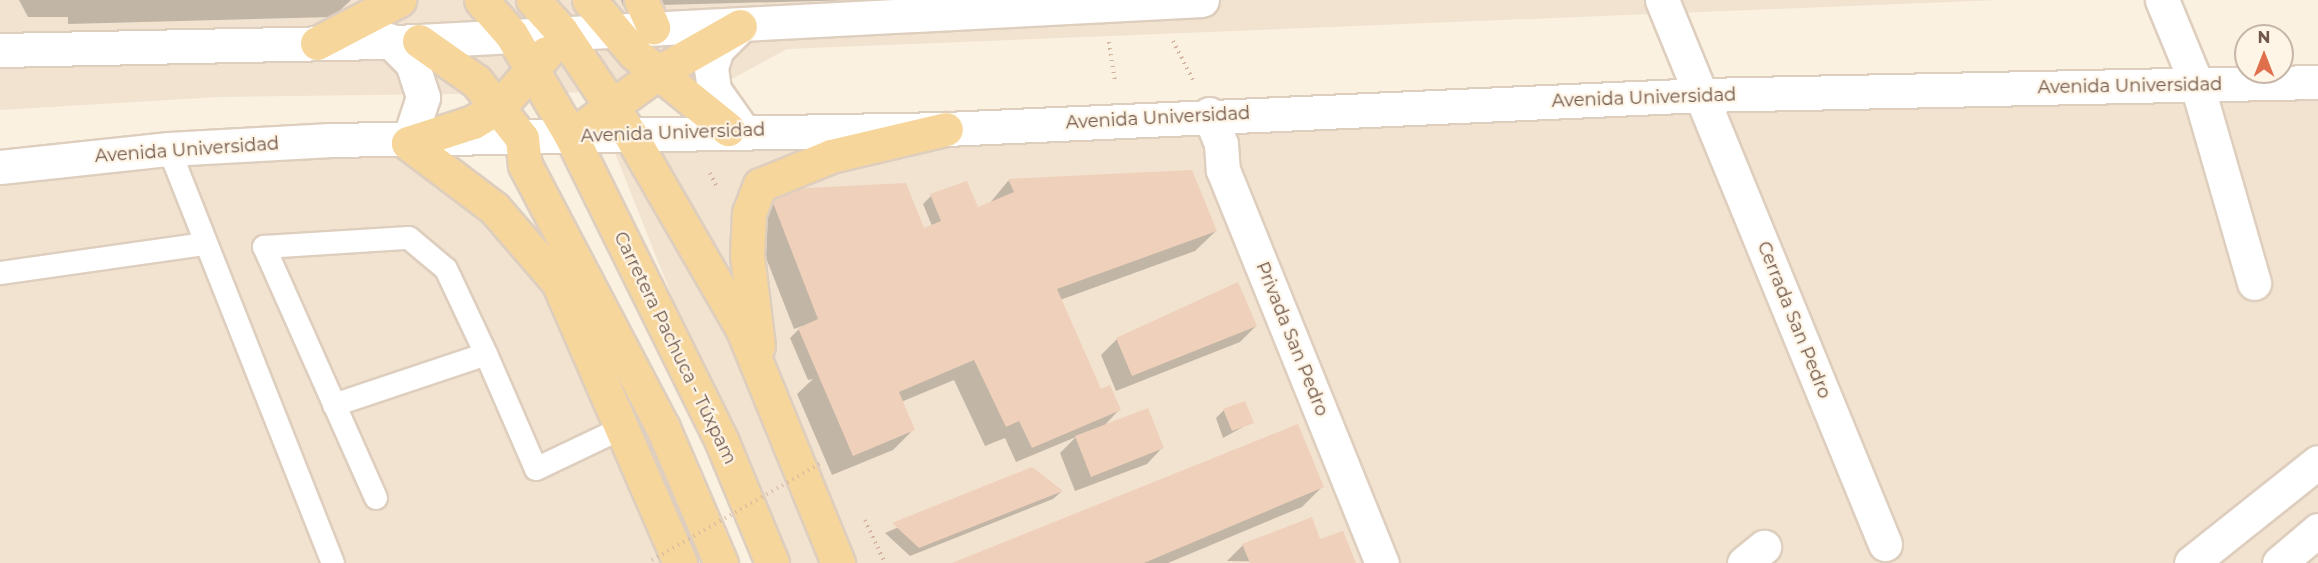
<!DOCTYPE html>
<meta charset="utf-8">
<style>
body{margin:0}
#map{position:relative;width:2318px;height:563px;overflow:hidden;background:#fbf1e1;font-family:Montserrat,sans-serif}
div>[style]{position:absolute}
.residential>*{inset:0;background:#f2e3d0}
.shadow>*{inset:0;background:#0003}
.building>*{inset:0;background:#efd0ba}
.path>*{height:4px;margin-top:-2px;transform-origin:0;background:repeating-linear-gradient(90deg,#d3b39e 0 1.5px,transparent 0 6px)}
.roads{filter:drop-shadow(2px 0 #decebe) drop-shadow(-2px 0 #decebe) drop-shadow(0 2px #decebe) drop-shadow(0 -2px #decebe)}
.lane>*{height:22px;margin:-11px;padding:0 11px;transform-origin:11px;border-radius:11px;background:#fff}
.street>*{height:33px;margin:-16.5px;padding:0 16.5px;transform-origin:16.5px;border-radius:16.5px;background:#fff}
.secondary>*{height:33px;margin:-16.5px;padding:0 16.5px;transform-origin:16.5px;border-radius:16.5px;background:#fff}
.primary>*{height:33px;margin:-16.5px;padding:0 16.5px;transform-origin:16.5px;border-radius:16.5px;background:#f7d69c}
.path-bridge>*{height:4px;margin-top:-2px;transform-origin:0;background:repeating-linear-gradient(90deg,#d3b39e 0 1.5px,transparent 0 6px)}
span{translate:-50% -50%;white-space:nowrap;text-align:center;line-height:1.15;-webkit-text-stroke:4.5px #fef5e7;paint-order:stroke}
.street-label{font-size:18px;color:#71584a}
.north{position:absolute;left:2234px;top:24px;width:60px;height:60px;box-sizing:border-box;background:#fef5e7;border:2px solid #c6b6a8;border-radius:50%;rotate:0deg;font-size:16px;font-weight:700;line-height:24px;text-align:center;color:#71584a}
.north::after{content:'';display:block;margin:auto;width:21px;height:27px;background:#e06f4c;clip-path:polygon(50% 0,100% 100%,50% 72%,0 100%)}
</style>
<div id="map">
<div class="residential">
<div style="clip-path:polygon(0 0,570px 0,610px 92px,219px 97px,0 110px)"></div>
<div style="clip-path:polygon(579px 0,1998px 0,787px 49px,728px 81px,614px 89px)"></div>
<div style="clip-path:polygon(2318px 74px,2318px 563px,778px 563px,605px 128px)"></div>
<div style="clip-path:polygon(403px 156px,479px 211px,549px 298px,665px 563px,0 563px,0 179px,157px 162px)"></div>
</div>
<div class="shadow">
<div style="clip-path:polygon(19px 0,351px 0,333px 17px,68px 24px,68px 17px,28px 17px)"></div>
<div style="clip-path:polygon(621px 0,855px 0,623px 6px)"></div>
<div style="clip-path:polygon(1191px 172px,1216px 231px,1195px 251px,1060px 300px,1099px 388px,1119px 410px,1102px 428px,1162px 448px,1147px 464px,1075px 491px,1060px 453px,1076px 437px,1016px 462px,1005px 438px,985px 446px,954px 380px,901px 402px,913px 430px,893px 450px,832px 475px,797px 394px,813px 379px,808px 380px,790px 338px,802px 326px,794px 329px,748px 212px,768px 192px,923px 230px,932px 226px,923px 204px,931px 196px,977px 208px,989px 204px,1008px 181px)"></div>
<div style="clip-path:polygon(1256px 326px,1240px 342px,1116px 391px,1101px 355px,1117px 339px)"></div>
<div style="clip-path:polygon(1224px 410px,1252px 422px,1223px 438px,1216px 418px)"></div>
<div style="clip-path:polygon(1032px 469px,1061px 492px,1053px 499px,910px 556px,885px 533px)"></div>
<div style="clip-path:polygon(1322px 487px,1302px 507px,1168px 563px,956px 563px)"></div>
<div style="clip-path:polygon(1319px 541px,1353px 563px,1227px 561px,1243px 545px)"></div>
</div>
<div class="building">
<div style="clip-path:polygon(1192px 170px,1217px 231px,1057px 289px,1101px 389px,1110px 385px,1121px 410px,1032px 448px,1019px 421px,1006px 427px,974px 360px,899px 392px,915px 430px,853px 456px,798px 328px,818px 319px,768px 190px,906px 183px,924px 228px,941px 221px,930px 194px,967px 181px,978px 207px,1014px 192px,1008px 179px)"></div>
<div style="clip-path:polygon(1238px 282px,1257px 326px,1132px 376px,1116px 338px)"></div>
<div style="clip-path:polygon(1245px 401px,1254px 423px,1232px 431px,1223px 409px)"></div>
<div style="clip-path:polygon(1148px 408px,1164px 448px,1091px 477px,1075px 436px)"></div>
<div style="clip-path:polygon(1298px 424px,1324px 487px,1144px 563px,952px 563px)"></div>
<div style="clip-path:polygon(1032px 467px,1063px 491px,919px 548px,892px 523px)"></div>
<div style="clip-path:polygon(1312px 517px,1320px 539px,1343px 531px,1356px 563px,1250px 563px,1242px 544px)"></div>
</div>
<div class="path">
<div style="left:1173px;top:41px;width:44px;rotate:62.9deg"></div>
<div style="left:1109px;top:42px;width:40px;rotate:81.5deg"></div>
<div style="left:710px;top:173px;width:16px;rotate:63deg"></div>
<div style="left:865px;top:520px;width:47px;rotate:65.1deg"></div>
</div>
<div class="roads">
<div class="lane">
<div style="left:169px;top:149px;width:445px;rotate:68.4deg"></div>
<div style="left:0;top:273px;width:205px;rotate:-8.1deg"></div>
<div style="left:334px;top:405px;width:160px;rotate:-18.5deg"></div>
<div style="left:486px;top:354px;width:125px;rotate:66.5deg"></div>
<div style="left:536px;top:469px;width:98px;rotate:-25.5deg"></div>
<div style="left:376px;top:498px;width:275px;rotate:-114deg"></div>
<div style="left:264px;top:247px;width:145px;rotate:-3.6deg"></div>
<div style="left:409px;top:238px;width:48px;rotate:40deg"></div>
<div style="left:446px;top:269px;width:94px;rotate:64.8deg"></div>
</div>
<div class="street">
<div style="left:1662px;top:0;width:588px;rotate:67.71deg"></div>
<div style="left:2162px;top:0;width:92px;rotate:67.6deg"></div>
<div style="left:2197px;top:85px;width:206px;rotate:73.9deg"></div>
<div style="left:1209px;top:114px;width:32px;rotate:68deg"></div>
<div style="left:1221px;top:144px;width:26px;rotate:86deg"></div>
<div style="left:1223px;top:170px;width:424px;rotate:68deg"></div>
<div style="left:1744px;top:563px;width:26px;rotate:-39deg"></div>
<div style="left:2191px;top:563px;width:162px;rotate:-38.5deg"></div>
<div style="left:2279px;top:563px;width:51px;rotate:-40.2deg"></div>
</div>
<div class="secondary">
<div style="left:740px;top:26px;width:33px;rotate:135deg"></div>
<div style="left:717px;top:49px;width:20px;rotate:108deg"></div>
<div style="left:711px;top:68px;width:22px;rotate:82deg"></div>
<div style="left:714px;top:90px;width:50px;rotate:54.7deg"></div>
<div style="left:389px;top:40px;width:33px;rotate:45deg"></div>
<div style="left:412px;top:63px;width:36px;rotate:72deg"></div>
<div style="left:423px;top:97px;width:48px;rotate:108.1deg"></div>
<div style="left:0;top:50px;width:419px;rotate:-1.2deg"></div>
<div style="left:419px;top:41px;width:784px;rotate:-3deg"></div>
<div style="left:0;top:167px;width:170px;rotate:-6.1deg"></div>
<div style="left:169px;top:149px;width:162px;rotate:-3.2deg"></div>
<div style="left:331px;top:140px;width:615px;rotate:-1.02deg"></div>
<div style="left:946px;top:129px;width:758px;rotate:-2.57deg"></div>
<div style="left:1703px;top:95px;width:615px;rotate:-1.21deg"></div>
</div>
<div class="primary">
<div style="left:481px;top:0;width:45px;rotate:48.6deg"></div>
<div style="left:511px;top:34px;width:118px;rotate:59.5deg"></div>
<div style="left:571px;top:136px;width:341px;rotate:63.7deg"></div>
<div style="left:722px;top:442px;width:131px;rotate:67.5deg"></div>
<div style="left:533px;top:0;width:42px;rotate:47.9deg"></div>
<div style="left:561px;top:31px;width:124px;rotate:56.2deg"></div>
<div style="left:630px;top:134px;width:226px;rotate:60deg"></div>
<div style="left:743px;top:330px;width:252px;rotate:67.8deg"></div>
<div style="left:589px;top:0;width:70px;rotate:49.7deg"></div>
<div style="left:634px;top:53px;width:121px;rotate:39deg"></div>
<div style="left:641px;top:0;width:30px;rotate:66deg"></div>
<div style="left:419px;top:41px;width:70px;rotate:35.1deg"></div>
<div style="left:476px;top:81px;width:73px;rotate:51.1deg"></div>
<div style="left:522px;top:138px;width:27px;rotate:84deg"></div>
<div style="left:525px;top:165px;width:297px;rotate:62.3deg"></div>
<div style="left:663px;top:428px;width:147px;rotate:66.8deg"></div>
<div style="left:317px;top:43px;width:93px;rotate:-27.7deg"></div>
<div style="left:571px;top:136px;width:109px;rotate:-36deg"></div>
<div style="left:659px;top:72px;width:93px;rotate:-29.6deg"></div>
<div style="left:408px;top:143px;width:108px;rotate:37.1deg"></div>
<div style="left:494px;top:208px;width:98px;rotate:49.1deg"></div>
<div style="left:558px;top:282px;width:306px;rotate:66.5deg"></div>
<div style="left:408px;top:143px;width:68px;rotate:-17.9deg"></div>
<div style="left:473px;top:122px;width:31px;rotate:-31deg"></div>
<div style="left:500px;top:106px;width:70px;rotate:-49deg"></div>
<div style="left:758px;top:346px;width:92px;rotate:-96.9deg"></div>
<div style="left:747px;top:255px;width:42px;rotate:-87.3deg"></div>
<div style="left:749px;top:213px;width:30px;rotate:-69deg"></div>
<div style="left:760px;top:185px;width:77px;rotate:-22.2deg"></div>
<div style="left:831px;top:156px;width:118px;rotate:-13.2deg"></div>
</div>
</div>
<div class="path-bridge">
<div style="left:652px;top:560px;width:197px;rotate:-29.8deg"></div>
</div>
<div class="street-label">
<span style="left:2130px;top:86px;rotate:-1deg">Avenida Universidad</span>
<span style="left:1644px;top:98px;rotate:-2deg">Avenida Universidad</span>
<span style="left:1158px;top:118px;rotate:-3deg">Avenida Universidad</span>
<span style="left:673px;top:133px;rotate:-2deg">Avenida Universidad</span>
<span style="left:187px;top:150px;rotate:-4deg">Avenida Universidad</span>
<span style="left:1794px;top:320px;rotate:68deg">Cerrada San Pedro</span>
<span style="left:1292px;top:339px;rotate:68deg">Privada San Pedro</span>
<span style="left:675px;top:348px;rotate:64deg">Carretera Pachuca - Túxpam</span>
</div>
<div class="north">N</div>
</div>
